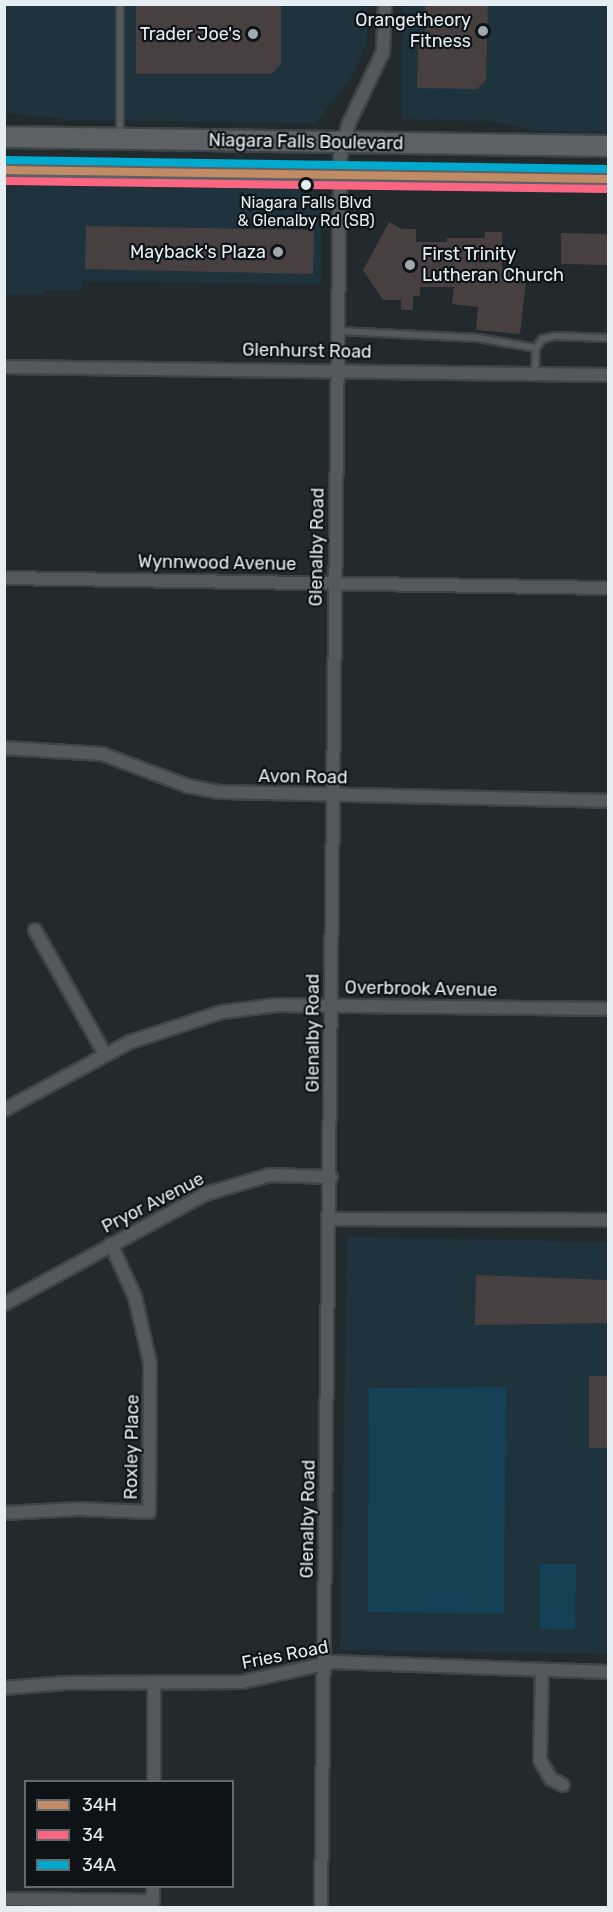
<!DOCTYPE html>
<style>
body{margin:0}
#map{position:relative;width:613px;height:1912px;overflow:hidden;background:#222a2e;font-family:Rubik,sans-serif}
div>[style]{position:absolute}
.built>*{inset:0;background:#1f333d}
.green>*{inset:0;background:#154156}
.building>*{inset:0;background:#483f40}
.roads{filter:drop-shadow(2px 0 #3e4549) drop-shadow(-2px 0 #3e4549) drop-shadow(0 2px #3e4549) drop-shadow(0 -2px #3e4549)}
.service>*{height:6px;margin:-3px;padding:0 3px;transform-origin:3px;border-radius:3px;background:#56595b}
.minor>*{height:12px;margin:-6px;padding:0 6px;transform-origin:6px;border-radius:6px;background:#56595b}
.primary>*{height:20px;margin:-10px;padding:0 10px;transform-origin:10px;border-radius:10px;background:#5e6164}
.bus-1>*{height:8px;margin:-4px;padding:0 4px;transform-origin:4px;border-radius:4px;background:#c18c65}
.bus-2>*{height:8px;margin:-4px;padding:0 4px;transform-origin:4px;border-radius:4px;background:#fa6682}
.bus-3>*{height:8px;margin:-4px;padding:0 4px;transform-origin:4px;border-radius:4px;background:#00a9ce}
.dots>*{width:16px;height:16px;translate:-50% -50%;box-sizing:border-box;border:3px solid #0d1316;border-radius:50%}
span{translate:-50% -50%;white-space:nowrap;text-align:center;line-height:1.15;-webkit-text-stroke:4.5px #0d1316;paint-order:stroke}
.bus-label{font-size:16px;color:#e5eef3}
.poi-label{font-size:18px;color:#e5eef3}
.right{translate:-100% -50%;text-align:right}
.left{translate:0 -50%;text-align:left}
.street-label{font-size:18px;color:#e5eef3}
.frame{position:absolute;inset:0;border:6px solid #e5eef3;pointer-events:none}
.legend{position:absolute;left:24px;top:1780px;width:210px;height:108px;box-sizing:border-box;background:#0d1316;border:2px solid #636b6e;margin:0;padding:8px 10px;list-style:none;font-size:18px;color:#e5eef3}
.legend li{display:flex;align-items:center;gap:12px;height:30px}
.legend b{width:30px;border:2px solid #636b6e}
</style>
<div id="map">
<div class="built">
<div style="clip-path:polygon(5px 5px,367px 5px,367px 43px,352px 76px,316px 123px,76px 120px,5px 113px)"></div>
<div style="clip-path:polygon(402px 5px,608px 5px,608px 132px,541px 131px,490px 121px,402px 119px)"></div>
<div style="clip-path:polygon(5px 186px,309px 189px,322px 201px,321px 284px,83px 281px,83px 290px,45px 290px,44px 295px,5px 295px)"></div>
<div style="clip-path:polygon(347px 1237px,608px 1242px,608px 1654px,340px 1650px)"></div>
</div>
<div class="green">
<div style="clip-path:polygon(506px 1387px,504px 1614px,368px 1612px,369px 1388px)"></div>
<div style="clip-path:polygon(540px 1564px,576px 1564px,575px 1630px,540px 1629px)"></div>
</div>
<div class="building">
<div style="clip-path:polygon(136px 4px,281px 4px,281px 64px,272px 74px,136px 74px)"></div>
<div style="clip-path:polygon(425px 4px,488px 4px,486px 80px,477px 89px,417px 88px,418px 42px,425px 42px)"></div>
<div style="clip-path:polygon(389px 222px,402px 229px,416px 229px,416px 242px,447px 242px,447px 238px,485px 238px,485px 232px,502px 232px,502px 268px,527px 271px,520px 334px,476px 330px,478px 307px,452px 304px,454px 287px,420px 287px,420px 296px,413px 296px,413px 310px,401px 310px,401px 300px,383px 300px,363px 270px)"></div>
<div style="clip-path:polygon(86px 226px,314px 230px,313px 274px,85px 269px)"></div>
<div style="clip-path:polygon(561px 233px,609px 234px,609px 265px,561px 264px)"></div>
<div style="clip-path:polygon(476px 1275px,609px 1280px,609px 1323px,475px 1325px)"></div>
<div style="clip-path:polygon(589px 1376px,609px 1376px,609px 1448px,589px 1448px)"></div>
</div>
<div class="roads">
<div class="service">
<div style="left:120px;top:4px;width:132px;rotate:90deg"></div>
<div style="left:339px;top:331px;width:139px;rotate:2.9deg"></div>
<div style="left:478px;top:338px;width:59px;rotate:9.8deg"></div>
<div style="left:535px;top:373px;width:25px;rotate:-88deg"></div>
<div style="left:536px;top:348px;width:11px;rotate:-56deg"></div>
<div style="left:542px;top:339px;width:13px;rotate:-13deg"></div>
<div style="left:555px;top:336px;width:53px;rotate:2.2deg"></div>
</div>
<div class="minor">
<div style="left:4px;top:367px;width:604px;rotate:0.76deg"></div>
<div style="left:4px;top:578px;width:604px;rotate:0.95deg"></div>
<div style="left:4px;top:748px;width:98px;rotate:3.5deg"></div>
<div style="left:102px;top:754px;width:92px;rotate:20.4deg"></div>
<div style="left:188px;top:786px;width:32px;rotate:11deg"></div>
<div style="left:219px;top:792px;width:389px;rotate:1.3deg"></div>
<div style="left:35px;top:930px;width:142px;rotate:60.6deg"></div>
<div style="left:4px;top:1110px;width:143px;rotate:-28.4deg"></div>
<div style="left:130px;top:1042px;width:97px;rotate:-18.1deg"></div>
<div style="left:222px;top:1012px;width:55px;rotate:-7.3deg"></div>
<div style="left:277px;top:1005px;width:331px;rotate:0.7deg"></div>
<div style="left:330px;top:1219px;width:278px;rotate:0.2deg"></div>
<div style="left:4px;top:1304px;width:229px;rotate:-28.7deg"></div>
<div style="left:205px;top:1194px;width:68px;rotate:-16.3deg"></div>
<div style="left:270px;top:1175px;width:61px;rotate:1.9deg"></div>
<div style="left:4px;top:1513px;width:75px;rotate:-3.1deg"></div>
<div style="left:79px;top:1509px;width:70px;rotate:2.5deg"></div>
<div style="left:149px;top:1512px;width:149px;rotate:-89.6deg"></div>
<div style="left:150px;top:1363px;width:68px;rotate:-102.8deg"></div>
<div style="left:135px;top:1297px;width:58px;rotate:-114.4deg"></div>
<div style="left:542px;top:1670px;width:90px;rotate:91.3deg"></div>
<div style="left:540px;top:1760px;width:22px;rotate:60deg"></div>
<div style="left:551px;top:1779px;width:13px;rotate:27deg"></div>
<div style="left:4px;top:1688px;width:62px;rotate:-4.6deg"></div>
<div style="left:66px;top:1683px;width:176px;rotate:-0.3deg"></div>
<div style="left:242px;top:1682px;width:93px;rotate:-12.4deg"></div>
<div style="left:333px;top:1662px;width:275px;rotate:2.1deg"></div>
<div style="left:154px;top:1782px;width:98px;rotate:-90deg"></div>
<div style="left:4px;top:1899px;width:149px;rotate:0.8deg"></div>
<div style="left:153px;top:1901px;width:15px;rotate:-90deg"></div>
<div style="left:321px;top:1908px;width:1750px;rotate:-89.38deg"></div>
<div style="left:340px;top:158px;width:36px;rotate:-76deg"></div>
<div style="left:349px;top:123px;width:79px;rotate:-64.4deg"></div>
<div style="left:383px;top:52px;width:48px;rotate:-87.6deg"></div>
</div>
<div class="primary">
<div style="left:4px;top:137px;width:604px;rotate:0.85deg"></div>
<div style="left:4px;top:170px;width:604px;rotate:0.85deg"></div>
</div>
</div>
<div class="bus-1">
<div style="left:4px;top:170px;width:604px;rotate:0.85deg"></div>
</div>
<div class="bus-2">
<div style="left:4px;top:181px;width:604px;rotate:0.76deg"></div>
</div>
<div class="bus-3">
<div style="left:4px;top:160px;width:604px;rotate:0.85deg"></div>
</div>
<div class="dots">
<div style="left:483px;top:31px;background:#a1a9ae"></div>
<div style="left:253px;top:34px;background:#a1a9ae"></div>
<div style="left:306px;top:185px;background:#e5eef3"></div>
<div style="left:278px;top:252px;background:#a1a9ae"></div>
<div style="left:410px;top:265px;background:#a1a9ae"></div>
</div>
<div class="bus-label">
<span style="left:306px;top:212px">Niagara Falls Blvd<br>&amp; Glenalby Rd (SB)</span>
</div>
<div class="poi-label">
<span class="right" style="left:471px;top:31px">Orangetheory<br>Fitness</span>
<span class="right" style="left:241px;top:34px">Trader Joe's</span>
<span class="right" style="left:266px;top:252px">Mayback's Plaza</span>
<span class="left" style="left:422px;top:265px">First Trinity<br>Lutheran Church</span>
</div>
<div class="street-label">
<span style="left:306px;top:142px;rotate:1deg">Niagara Falls Boulevard</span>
<span style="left:307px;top:351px;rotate:1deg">Glenhurst Road</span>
<span style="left:317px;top:547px;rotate:-89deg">Glenalby Road</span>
<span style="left:217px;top:563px;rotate:1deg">Wynnwood Avenue</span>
<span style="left:303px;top:777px;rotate:1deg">Avon Road</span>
<span style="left:421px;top:989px;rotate:1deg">Overbrook Avenue</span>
<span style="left:313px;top:1033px;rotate:-90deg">Glenalby Road</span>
<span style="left:153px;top:1203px;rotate:-27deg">Pryor Avenue</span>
<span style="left:132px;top:1447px;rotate:-89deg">Roxley Place</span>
<span style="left:308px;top:1519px;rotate:-89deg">Glenalby Road</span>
<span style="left:285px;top:1655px;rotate:-11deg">Fries Road</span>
</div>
<div class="frame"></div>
<ul class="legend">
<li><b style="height:8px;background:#c18c65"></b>34H</li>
<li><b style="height:8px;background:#fa6682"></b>34</li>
<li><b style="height:8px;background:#00a9ce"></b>34A</li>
</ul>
</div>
